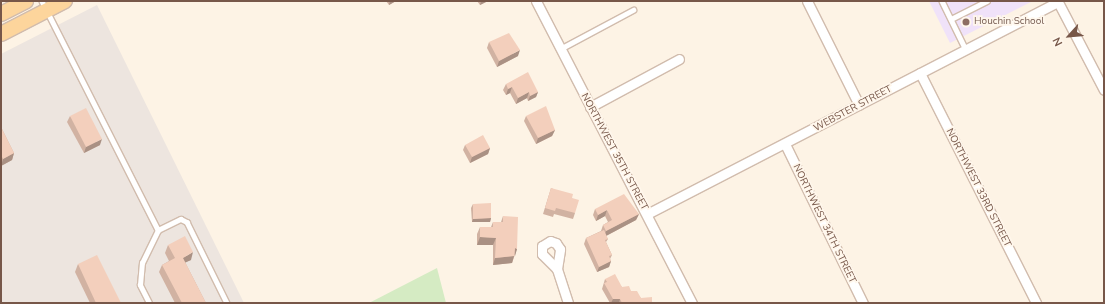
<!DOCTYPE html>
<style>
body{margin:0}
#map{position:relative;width:1105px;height:304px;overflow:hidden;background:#fdf3e5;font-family:"Nunito Sans",sans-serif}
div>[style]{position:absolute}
.industrial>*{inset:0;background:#ede5df}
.education>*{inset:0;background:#f0e2f9}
.green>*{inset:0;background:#d5ebc3}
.roads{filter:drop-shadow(1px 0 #d1bcad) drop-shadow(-1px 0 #d1bcad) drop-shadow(0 1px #d1bcad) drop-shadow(0 -1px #d1bcad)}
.service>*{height:4.5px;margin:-2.25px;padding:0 2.25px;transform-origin:2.25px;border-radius:2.25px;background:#fff}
.minor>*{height:9px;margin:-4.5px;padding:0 4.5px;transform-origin:4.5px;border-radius:4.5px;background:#fff}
.primary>*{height:14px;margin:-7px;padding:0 7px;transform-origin:7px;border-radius:7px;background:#fdd59c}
.wall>*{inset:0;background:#d1b2a2}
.shaded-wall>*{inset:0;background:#aa9184}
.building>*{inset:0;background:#f3cfbc}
.dots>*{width:11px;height:11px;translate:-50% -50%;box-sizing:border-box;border:2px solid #fff7ec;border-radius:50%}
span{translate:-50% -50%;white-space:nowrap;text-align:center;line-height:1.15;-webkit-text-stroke:3.5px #fff7ec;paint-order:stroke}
.education-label{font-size:10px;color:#785e54}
.left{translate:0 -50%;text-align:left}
.street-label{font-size:10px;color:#775749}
.frame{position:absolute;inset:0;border:2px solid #775749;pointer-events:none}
.north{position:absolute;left:1049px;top:16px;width:40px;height:40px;-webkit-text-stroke:3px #fff7ec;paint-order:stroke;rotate:243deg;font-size:11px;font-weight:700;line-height:16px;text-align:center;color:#775749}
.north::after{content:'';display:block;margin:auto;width:14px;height:18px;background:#775749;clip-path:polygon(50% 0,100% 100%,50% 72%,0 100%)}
</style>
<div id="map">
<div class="industrial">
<div style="clip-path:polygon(97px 5px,244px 303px,1px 303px,1px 54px)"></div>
</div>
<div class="education">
<div style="clip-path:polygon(929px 1px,1033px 1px,950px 43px)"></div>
</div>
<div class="green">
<div style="clip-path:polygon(437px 268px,446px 303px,369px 303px)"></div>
</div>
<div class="roads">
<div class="service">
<div style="left:42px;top:1px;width:257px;rotate:63.1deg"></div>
<div style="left:942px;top:1px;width:55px;rotate:63.9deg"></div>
<div style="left:951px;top:19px;width:40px;rotate:-26.6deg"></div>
<div style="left:560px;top:49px;width:83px;rotate:-28.1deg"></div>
<div style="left:149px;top:303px;width:20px;rotate:-117deg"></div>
<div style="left:140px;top:285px;width:22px;rotate:-85deg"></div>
<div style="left:142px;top:263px;width:37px;rotate:-64deg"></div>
<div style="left:158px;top:230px;width:25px;rotate:-26deg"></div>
<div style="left:181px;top:219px;width:7px;rotate:27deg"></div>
<div style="left:187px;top:222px;width:90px;rotate:63.7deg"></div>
</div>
<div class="minor">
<div style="left:536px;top:1px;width:340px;rotate:62.7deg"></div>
<div style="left:807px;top:1px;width:116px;rotate:63.4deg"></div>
<div style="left:920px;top:73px;width:258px;rotate:63.2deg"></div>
<div style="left:590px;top:107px;width:101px;rotate:-28.3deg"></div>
<div style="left:785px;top:144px;width:177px;rotate:63.9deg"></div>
<div style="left:647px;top:214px;width:462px;rotate:-27.3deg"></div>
<div style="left:1058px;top:2px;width:99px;rotate:62.4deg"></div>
<div style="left:557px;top:269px;width:20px;rotate:-81deg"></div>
<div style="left:560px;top:249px;width:7px;rotate:-124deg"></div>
<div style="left:556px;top:243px;width:6px;rotate:-162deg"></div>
<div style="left:550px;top:241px;width:9px;rotate:148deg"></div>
<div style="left:542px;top:246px;width:8px;rotate:90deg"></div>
<div style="left:542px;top:254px;width:21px;rotate:45deg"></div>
<div style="left:557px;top:269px;width:36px;rotate:72deg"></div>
</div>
<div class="primary">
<div style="left:1px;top:14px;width:28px;rotate:-27deg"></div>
<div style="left:1px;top:34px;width:72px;rotate:-27.3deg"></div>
</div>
</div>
<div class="wall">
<div style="clip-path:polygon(386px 1px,396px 1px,389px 5px)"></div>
<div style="clip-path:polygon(477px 1px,488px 1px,480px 5px)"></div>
<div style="clip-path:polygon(489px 42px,518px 56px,497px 67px,487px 48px)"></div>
<div style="clip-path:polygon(506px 84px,538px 92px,536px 97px,528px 101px,527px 98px,516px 104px,510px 93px,506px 95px,503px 90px)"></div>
<div style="clip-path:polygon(70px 116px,100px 145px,84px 153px,67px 122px)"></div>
<div style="clip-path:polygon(526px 116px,555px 130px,552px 136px,536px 144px,524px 121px)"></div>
<div style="clip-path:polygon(1px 127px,14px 153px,12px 160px,1px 166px)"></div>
<div style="clip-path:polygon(465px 145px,490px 148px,488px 154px,470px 163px,463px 150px)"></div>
<div style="clip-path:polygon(551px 188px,572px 198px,575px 213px,573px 219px,554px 214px,553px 217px,543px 214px)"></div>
<div style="clip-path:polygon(473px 204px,491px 218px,490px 222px,472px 222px,471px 208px)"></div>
<div style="clip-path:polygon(595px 209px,639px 214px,636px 220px,606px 236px,608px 239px,606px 242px,612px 255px,610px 259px,611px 261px,609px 267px,597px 272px,584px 244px,586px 238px,601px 231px,603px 225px,608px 222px,605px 216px,596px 221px,593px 215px)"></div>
<div style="clip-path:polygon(503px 216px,517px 249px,512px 263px,493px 265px,493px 245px,477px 245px,477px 234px,480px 227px,491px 227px,493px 222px,501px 222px)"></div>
<div style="clip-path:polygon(168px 245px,191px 260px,185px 262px,206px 303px,175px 303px,159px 272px,162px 265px,169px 261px,165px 253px)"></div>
<div style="clip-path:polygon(78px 264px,121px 303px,90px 303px,75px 272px)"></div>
<div style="clip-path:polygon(605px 279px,631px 291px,641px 298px,652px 303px,610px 303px,602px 289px)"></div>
</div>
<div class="shaded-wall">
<div style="clip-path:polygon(390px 1px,396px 1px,389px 5px)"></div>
<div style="clip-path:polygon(481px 1px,488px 1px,480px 5px)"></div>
<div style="clip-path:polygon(520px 50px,518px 56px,497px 67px,499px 61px)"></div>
<div style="clip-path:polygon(512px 87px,510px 93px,506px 95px,508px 89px)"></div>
<div style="clip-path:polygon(529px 92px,527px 98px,516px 104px,518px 98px)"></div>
<div style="clip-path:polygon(538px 92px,536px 97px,528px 101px,530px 96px)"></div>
<div style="clip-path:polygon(555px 130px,552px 136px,536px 144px,538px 138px)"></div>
<div style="clip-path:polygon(102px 139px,100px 145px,84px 153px,86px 147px)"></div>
<div style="clip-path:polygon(490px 148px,488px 154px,470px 163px,472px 157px)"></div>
<div style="clip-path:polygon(14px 153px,12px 160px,1px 166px,3px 159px)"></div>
<div style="clip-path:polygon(607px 210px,605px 216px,596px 221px,598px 215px)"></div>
<div style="clip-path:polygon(639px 214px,636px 220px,604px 237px,606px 231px)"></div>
<div style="clip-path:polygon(491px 218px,490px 222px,472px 222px,473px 219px)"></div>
<div style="clip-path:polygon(480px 237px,496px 238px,493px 245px,477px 245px)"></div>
<div style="clip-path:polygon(515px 248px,517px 249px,515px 256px)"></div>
<div style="clip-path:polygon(193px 252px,191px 260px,180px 265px,183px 258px)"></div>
<div style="clip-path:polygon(514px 256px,512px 263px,493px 265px,495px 258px)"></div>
<div style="clip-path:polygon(611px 261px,609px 267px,597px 272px,599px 267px)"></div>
<div style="clip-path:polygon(613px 299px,620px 299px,619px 303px,611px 303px)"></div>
</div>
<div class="building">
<div style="clip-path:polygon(509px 33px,520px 50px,499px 61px,489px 42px)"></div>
<div style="clip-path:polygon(528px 72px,538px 92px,530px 96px,529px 92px,518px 98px,512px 87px,508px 89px,506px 84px)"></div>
<div style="clip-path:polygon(546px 106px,555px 130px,538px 138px,526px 116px)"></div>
<div style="clip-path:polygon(86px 108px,102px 139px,86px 147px,70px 116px)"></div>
<div style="clip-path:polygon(1px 127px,14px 153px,3px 159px,1px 155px)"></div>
<div style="clip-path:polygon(483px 135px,490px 148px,472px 157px,465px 145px)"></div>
<div style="clip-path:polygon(551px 188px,573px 194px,572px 198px,579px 200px,575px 213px,556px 208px,555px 211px,545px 208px)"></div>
<div style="clip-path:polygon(624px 194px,639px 214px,606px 231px,603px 225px,612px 220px,607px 210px,598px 215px,595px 209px)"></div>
<div style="clip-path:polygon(491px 203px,491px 218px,473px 219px,473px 204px)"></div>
<div style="clip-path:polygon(503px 216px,518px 217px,517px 249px,515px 248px,514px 256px,495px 258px,496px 238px,480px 237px,480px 227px,493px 227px,493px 222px,503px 222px)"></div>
<div style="clip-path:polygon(604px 230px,608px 239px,605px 240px,612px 255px,609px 256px,611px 261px,599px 267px,586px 238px)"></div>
<div style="clip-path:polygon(185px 236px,193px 252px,183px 258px,206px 303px,182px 303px,162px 265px,175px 258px,168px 245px)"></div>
<div style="clip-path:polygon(97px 255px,121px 303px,96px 303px,78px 264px)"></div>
<div style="clip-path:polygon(615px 274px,622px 287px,629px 286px,631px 291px,637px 291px,641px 298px,652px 297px,652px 303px,622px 303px,620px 299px,613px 299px,604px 283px,607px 282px,605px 279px)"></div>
</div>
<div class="dots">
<div style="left:966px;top:22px;background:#8d6e63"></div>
</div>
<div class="education-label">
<span class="left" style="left:974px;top:22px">Houchin School</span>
</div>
<div class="street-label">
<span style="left:853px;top:109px;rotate:-28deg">WEBSTER STREET</span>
<span style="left:614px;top:152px;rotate:62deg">NORTHWEST 35TH STREET</span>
<span style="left:978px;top:188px;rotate:63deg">NORTHWEST 33RD STREET</span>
<span style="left:824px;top:224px;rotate:64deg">NORTHWEST 34TH STREET</span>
</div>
<div class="frame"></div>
<div class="north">N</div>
</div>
